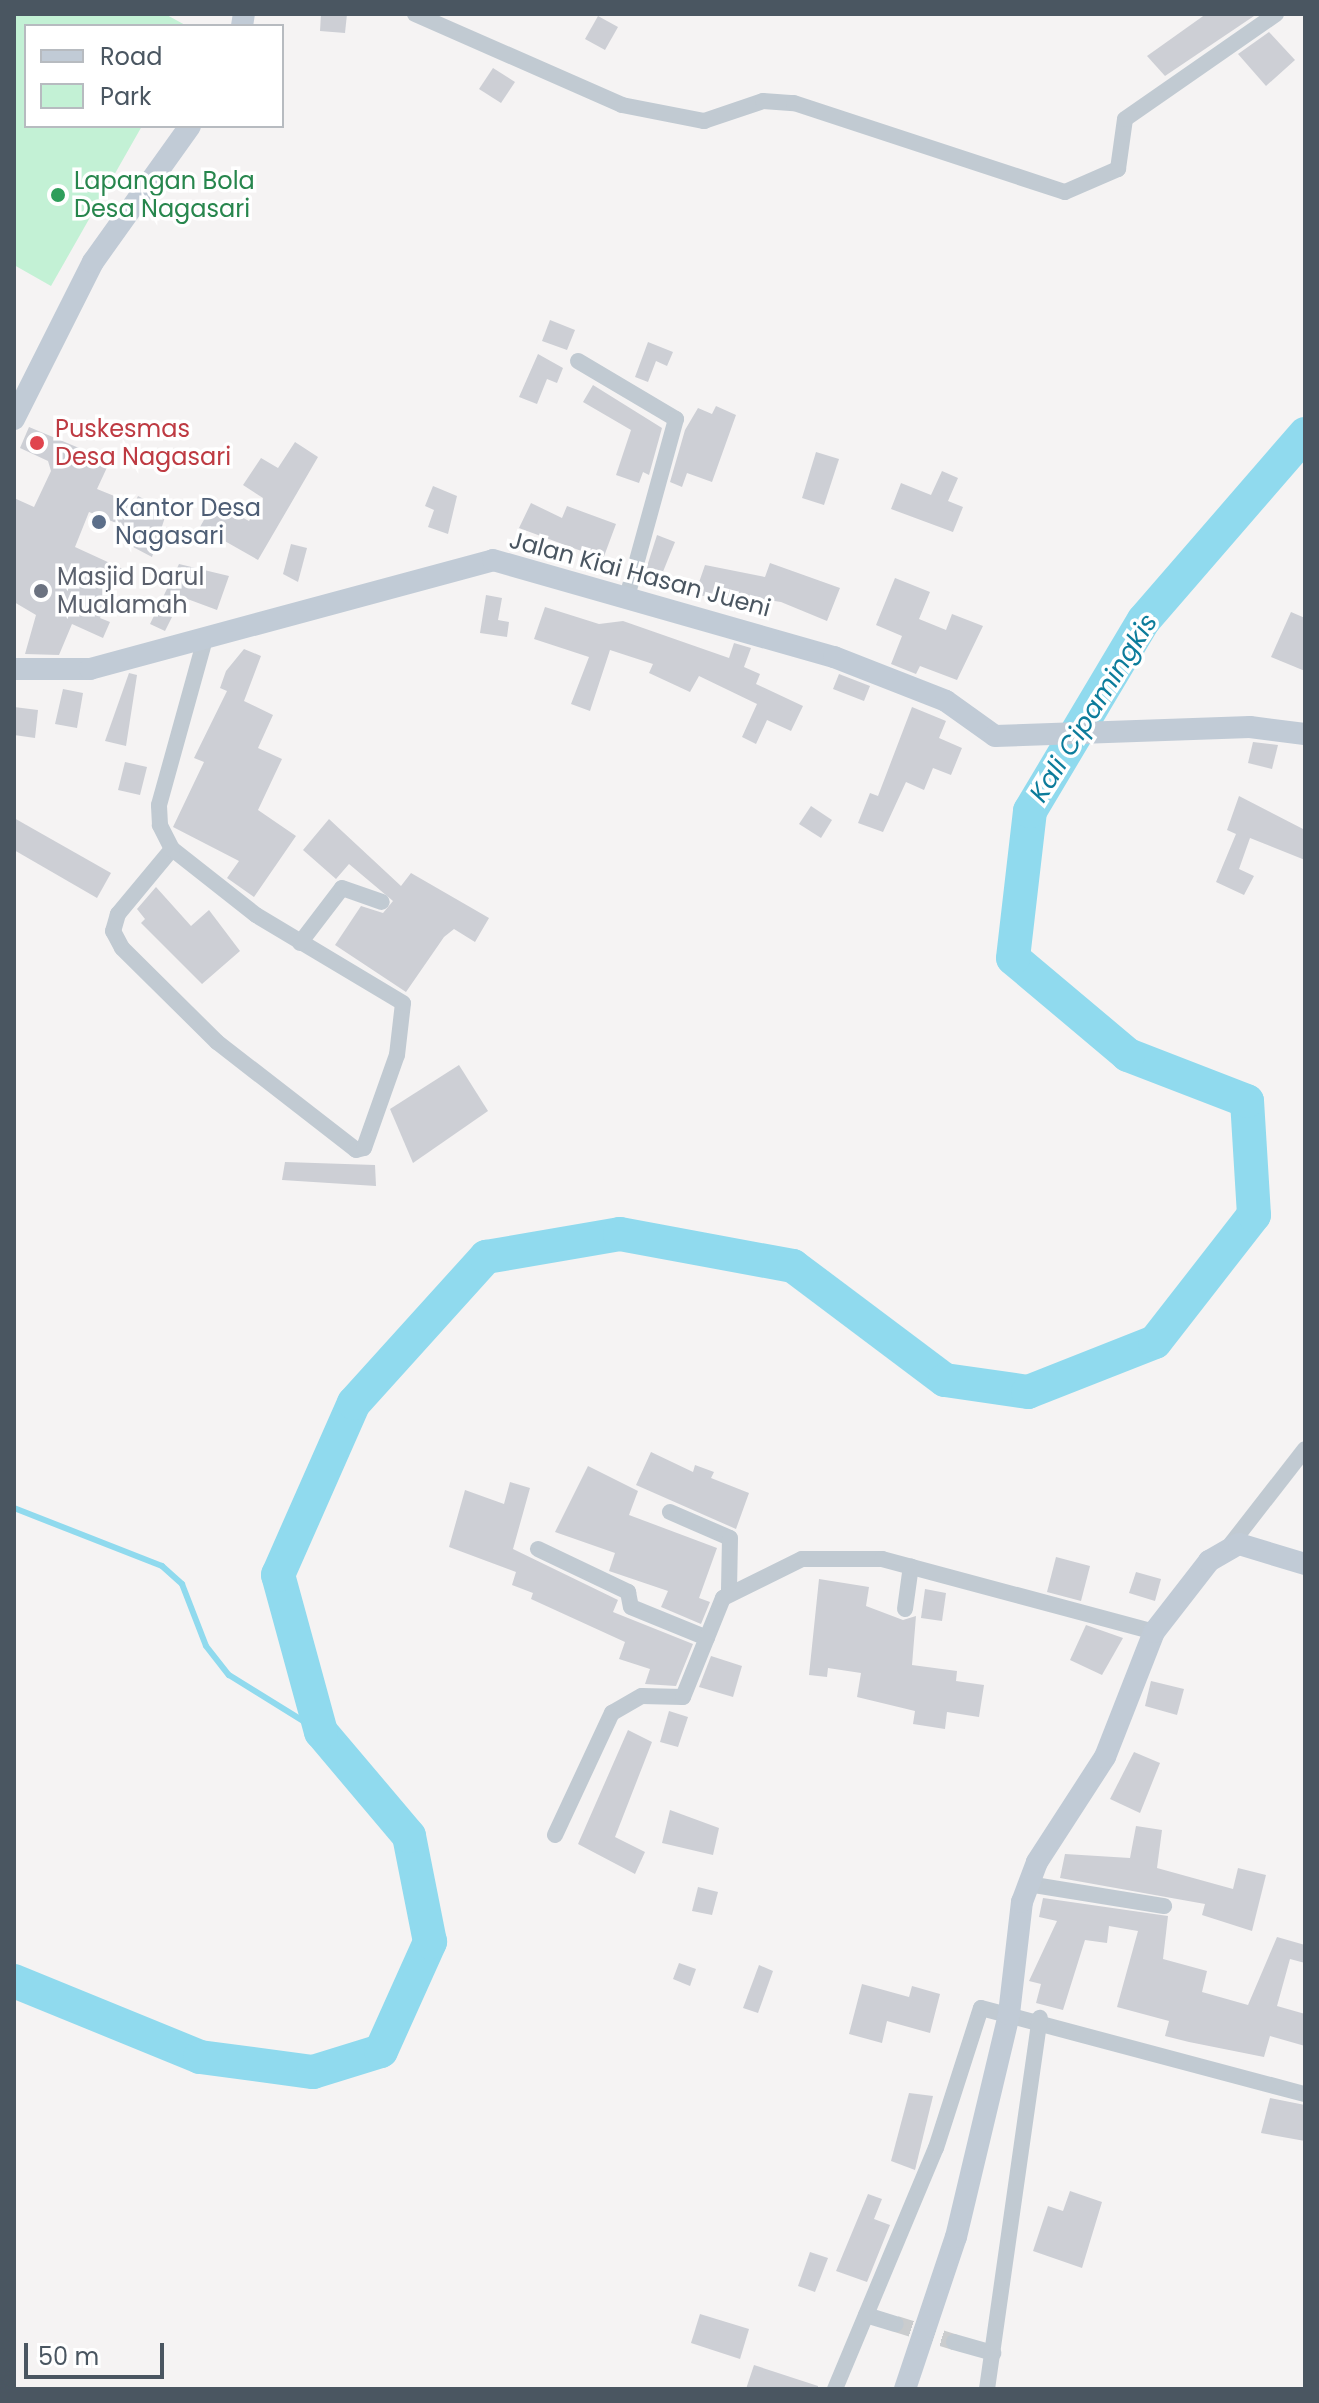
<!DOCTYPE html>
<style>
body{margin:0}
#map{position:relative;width:1319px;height:2403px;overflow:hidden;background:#f5f3f3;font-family:Poppins,sans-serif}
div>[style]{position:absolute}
.green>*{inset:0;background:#c3f1d5}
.stream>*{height:6px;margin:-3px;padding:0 3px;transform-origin:3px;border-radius:3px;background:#90daee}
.river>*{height:34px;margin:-17px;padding:0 17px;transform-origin:17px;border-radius:17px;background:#90daee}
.building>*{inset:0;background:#cdcfd5}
.street-tunnel>*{height:16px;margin-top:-8px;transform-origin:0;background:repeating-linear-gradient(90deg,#caccce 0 16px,transparent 0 24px)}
.street>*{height:16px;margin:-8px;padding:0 8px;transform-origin:8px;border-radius:8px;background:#c1cad2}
.secondary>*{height:22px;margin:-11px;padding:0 11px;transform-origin:11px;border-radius:11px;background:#c1cbd6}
.dots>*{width:22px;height:22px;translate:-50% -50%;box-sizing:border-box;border:4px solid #fff;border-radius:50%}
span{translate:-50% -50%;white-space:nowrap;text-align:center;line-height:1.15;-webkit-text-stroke:7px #fff;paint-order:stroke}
.leisure-label{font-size:24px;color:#27864d}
.left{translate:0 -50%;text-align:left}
.health-label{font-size:24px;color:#be3a42}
.service-label{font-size:24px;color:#4e5e75}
.street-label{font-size:24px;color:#4a5661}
.worship-label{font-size:24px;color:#5b616d}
.water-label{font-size:26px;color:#0c7c9b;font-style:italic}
.frame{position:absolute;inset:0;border:16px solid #4a5661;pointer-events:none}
.legend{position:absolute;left:24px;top:24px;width:260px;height:104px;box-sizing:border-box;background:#fff;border:2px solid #b7bbc0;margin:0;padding:10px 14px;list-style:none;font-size:24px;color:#4a5661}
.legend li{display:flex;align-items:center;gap:16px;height:40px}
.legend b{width:40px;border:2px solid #b7bbc0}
.scale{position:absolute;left:24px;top:2343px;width:140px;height:36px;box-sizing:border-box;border:4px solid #4a5661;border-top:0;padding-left:10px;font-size:24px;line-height:28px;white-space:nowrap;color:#4a5661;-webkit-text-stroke:6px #fff;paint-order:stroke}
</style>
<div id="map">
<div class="green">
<div style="clip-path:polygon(14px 14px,165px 14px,187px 26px,26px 26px,26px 126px,142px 126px,51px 286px,14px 265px)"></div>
</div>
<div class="stream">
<div style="left:14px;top:1508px;width:159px;rotate:21.4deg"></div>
<div style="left:162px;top:1566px;width:27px;rotate:42deg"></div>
<div style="left:182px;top:1584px;width:66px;rotate:68.8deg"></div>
<div style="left:206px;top:1646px;width:37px;rotate:52deg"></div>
<div style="left:229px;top:1675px;width:108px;rotate:31.8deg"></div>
</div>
<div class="river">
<div style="left:14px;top:1981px;width:201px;rotate:22.2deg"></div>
<div style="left:200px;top:2057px;width:114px;rotate:7.6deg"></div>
<div style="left:313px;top:2072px;width:71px;rotate:-17.2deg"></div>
<div style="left:381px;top:2051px;width:120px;rotate:-65.8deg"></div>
<div style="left:430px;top:1942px;width:108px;rotate:-101.2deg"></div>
<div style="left:409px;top:1836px;width:136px;rotate:-130.2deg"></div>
<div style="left:321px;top:1732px;width:163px;rotate:-105.3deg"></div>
<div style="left:278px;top:1575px;width:188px;rotate:-66.2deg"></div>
<div style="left:354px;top:1403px;width:197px;rotate:-47.9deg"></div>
<div style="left:486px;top:1257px;width:136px;rotate:-9.7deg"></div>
<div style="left:620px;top:1234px;width:176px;rotate:10.5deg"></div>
<div style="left:793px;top:1266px;width:190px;rotate:36.9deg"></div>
<div style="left:945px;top:1380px;width:84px;rotate:8.2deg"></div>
<div style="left:1028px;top:1392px;width:136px;rotate:-21.5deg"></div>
<div style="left:1155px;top:1342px;width:161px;rotate:-52.1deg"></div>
<div style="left:1254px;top:1215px;width:114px;rotate:-93.5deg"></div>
<div style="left:1247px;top:1101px;width:128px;rotate:-158.9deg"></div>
<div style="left:1128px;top:1055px;width:150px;rotate:-139.9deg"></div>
<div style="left:1013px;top:958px;width:148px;rotate:-83.4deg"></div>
<div style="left:1030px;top:811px;width:222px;rotate:-59.2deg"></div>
<div style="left:1144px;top:620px;width:246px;rotate:-49.1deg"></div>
</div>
<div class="building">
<div style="clip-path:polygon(321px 14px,347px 14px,345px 33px,320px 31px)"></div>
<div style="clip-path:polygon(1206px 14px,1254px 16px,1165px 76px,1147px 56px)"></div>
<div style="clip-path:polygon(598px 16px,618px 27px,605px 50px,585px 39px)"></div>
<div style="clip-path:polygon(1269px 32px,1295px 60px,1266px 86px,1238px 54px)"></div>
<div style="clip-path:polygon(493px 68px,515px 82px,501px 103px,479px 89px)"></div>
<div style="clip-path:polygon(550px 320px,575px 330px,567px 350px,542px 341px)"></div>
<div style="clip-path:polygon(648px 342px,673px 352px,667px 366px,656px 361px,648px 382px,635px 377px)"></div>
<div style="clip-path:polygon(538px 354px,563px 368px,557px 383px,547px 379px,537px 404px,519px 397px)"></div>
<div style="clip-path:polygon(593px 385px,662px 428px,649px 475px,643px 472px,639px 483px,616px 475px,631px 430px,583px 402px)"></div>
<div style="clip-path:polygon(716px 406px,736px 415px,712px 482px,687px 473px,682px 487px,670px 482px,685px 430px,698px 408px,712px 414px)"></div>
<div style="clip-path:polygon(29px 427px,110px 461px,97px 489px,134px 504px,138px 496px,167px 511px,152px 557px,133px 547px,139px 536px,131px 529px,89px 512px,75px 547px,123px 569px,100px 618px,110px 622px,103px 638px,72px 624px,59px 655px,25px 654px,36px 615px,14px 602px,14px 498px,34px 507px,51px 471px,48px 461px,20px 448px)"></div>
<div style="clip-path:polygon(295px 442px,318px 457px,258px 560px,200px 527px,214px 502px,249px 521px,263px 498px,243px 485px,261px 458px,278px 468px)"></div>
<div style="clip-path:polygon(816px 452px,839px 459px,824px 505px,802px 498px)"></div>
<div style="clip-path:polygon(942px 471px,958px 478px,948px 501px,963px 507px,953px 532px,891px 509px,901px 483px,931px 495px)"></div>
<div style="clip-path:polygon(433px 486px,457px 496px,448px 534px,428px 527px,434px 510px,425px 506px)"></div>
<div style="clip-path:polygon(531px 503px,562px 518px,567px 506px,616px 524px,603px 559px,519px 528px)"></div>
<div style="clip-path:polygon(657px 535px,675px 542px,658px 584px,643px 579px)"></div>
<div style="clip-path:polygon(291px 544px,307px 548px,298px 582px,283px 574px)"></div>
<div style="clip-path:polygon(770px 563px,840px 588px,827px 621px,781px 602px,755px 598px,752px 607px,695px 594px,705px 565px,765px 577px)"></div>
<div style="clip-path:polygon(179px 564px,229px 576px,217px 610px,182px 597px,165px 631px,150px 624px)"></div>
<div style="clip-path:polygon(895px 578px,930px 592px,919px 619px,946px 630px,952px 614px,983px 626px,957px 680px,920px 666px,916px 674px,891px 664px,902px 636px,876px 625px)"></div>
<div style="clip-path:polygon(486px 595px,502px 598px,498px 620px,509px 622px,507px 637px,480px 633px)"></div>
<div style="clip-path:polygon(545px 607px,599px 624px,623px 621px,729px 658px,734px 643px,751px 648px,744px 667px,760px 674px,756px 684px,803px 706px,791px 731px,767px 720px,756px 744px,742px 737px,757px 704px,699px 676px,690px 692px,649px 673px,653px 664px,610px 650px,590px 711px,571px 704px,589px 657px,534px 639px)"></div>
<div style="clip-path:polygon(1291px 612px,1305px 618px,1305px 671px,1271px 657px)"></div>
<div style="clip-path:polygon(244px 649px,261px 656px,244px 701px,273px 715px,258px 748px,282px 759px,258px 810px,296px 836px,254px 897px,227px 878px,239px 861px,173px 827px,204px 762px,194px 758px,227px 691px,220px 688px,226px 671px)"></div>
<div style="clip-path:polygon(129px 673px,137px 675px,126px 746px,105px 741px)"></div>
<div style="clip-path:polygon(839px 674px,870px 686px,864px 701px,833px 689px)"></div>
<div style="clip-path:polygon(63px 689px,83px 693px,77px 728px,55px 724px)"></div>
<div style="clip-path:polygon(14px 707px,38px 710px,35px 738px,14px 735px)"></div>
<div style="clip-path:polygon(912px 707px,946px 721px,939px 738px,962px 748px,951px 775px,933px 768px,924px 790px,906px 782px,883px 832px,858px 823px,870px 793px,878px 796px)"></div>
<div style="clip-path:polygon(1253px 742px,1278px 745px,1272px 769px,1248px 763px)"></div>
<div style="clip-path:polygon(125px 762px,147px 767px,140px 795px,118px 790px)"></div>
<div style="clip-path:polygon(1239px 796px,1305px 830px,1305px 860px,1250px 838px,1239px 869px,1254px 876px,1244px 895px,1216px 882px,1236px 834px,1227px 830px)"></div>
<div style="clip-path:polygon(811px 806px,832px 820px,821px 838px,799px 824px)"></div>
<div style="clip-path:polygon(14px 818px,111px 873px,97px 898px,14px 850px)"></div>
<div style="clip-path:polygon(329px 819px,401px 886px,411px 873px,489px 918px,475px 942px,454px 929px,444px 937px,406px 992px,335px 945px,361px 906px,383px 913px,393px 901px,349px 864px,336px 879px,303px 850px)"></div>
<div style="clip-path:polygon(156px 887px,191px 926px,209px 910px,240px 951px,202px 984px,141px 923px,145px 919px,137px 909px)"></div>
<div style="clip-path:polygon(459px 1065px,488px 1111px,413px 1163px,390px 1109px)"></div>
<div style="clip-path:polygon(285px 1162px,375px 1165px,376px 1186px,282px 1180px)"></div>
<div style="clip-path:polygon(651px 1452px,693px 1472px,695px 1465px,714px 1472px,711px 1478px,749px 1493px,736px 1529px,636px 1485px)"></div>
<div style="clip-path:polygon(588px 1466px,638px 1491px,629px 1515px,717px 1548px,699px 1598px,710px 1602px,701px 1624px,661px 1607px,668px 1591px,609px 1571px,615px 1553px,555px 1532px)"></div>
<div style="clip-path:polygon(510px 1482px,530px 1488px,513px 1549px,618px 1600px,613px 1612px,693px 1644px,676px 1686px,645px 1684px,650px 1669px,619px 1659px,625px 1642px,531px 1599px,533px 1593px,512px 1585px,516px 1572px,449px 1547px,465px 1490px,504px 1504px)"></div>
<div style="clip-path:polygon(1056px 1557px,1090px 1566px,1081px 1601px,1047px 1592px)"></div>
<div style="clip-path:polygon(1136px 1572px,1161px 1579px,1155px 1601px,1129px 1593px)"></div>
<div style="clip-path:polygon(819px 1579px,869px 1587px,866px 1606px,903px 1620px,916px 1616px,912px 1665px,957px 1671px,956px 1681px,984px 1685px,979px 1717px,947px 1712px,945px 1729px,913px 1724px,915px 1711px,857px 1697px,861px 1673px,828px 1668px,827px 1677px,809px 1675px)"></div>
<div style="clip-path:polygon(925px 1589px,946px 1593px,942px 1621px,921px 1618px)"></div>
<div style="clip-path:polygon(1086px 1625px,1123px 1638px,1102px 1675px,1070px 1660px)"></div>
<div style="clip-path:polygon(711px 1656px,742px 1666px,733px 1697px,699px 1687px)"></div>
<div style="clip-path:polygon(1151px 1681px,1184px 1689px,1177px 1715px,1145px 1706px)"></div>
<div style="clip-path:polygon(669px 1711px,688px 1717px,678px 1747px,660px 1742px)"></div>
<div style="clip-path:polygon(628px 1730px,652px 1742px,615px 1837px,645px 1852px,635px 1874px,578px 1844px)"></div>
<div style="clip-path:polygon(1134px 1752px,1160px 1763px,1140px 1813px,1110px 1799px)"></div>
<div style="clip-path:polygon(670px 1810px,719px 1828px,713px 1855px,662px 1843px)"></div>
<div style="clip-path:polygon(1136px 1826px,1162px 1830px,1157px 1868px,1233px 1889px,1238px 1868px,1266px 1875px,1252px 1931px,1202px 1915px,1205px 1904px,1060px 1878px,1065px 1854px,1130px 1858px)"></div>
<div style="clip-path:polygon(698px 1887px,718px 1892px,712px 1915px,692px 1911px)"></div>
<div style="clip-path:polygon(1043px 1898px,1168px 1916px,1163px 1959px,1207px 1971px,1202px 1992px,1248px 2005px,1277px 1937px,1305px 1945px,1305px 1963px,1290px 1959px,1277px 2006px,1305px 2014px,1305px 2046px,1270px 2036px,1264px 2057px,1189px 2042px,1165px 2036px,1169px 2021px,1117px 2007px,1138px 1931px,1109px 1926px,1107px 1943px,1085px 1940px,1063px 2010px,1036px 2003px,1041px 1984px,1029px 1981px,1057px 1921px,1039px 1917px)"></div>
<div style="clip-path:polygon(679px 1963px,696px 1969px,690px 1986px,673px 1979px)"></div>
<div style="clip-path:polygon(759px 1965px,773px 1971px,758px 2013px,743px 2008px)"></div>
<div style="clip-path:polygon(862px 1984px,909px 1997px,912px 1986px,940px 1994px,930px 2033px,887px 2021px,882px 2043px,849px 2034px)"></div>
<div style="clip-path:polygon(909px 2093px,933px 2096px,915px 2170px,891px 2161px)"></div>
<div style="clip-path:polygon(1270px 2098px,1305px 2105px,1305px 2141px,1261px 2133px)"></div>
<div style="clip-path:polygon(1070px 2191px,1102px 2202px,1082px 2268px,1033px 2251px,1048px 2206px,1063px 2211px)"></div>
<div style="clip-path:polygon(868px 2194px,882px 2199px,874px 2219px,890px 2225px,867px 2282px,836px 2271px)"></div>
<div style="clip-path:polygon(810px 2252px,828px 2258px,815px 2292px,798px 2286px)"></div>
<div style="clip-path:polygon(700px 2314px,749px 2329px,740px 2359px,691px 2343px)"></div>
<div style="clip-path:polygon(754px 2365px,818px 2386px,818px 2389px,746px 2389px)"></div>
</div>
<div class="street-tunnel">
<div style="left:896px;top:2324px;width:61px;rotate:17.2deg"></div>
</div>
<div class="street">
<div style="left:415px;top:14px;width:226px;rotate:23.7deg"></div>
<div style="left:622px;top:105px;width:84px;rotate:11deg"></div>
<div style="left:704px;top:121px;width:62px;rotate:-18.7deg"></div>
<div style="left:763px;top:101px;width:31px;rotate:4deg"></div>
<div style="left:794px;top:103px;width:285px;rotate:18.2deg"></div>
<div style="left:1065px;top:192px;width:58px;rotate:-23.5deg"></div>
<div style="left:1118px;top:169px;width:50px;rotate:-82deg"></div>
<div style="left:1125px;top:119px;width:184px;rotate:-34.8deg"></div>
<div style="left:578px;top:361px;width:114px;rotate:30.6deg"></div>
<div style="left:676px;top:419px;width:185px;rotate:105.4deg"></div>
<div style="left:172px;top:849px;width:85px;rotate:129.7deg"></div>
<div style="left:118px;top:914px;width:18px;rotate:106deg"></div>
<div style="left:113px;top:931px;width:19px;rotate:62deg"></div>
<div style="left:122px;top:948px;width:134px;rotate:44.7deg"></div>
<div style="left:217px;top:1042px;width:176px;rotate:37.8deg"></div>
<div style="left:356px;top:1150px;width:8px;rotate:-14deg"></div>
<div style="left:364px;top:1148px;width:99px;rotate:-70.5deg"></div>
<div style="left:397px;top:1055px;width:52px;rotate:-83.4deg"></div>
<div style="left:403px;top:1003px;width:171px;rotate:-149.1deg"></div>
<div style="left:256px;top:915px;width:107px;rotate:-141.8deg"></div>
<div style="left:172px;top:849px;width:27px;rotate:-117deg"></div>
<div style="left:160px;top:825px;width:20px;rotate:-93deg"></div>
<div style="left:159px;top:805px;width:168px;rotate:-74.5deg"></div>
<div style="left:300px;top:943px;width:69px;rotate:-52.6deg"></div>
<div style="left:342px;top:888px;width:42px;rotate:19.3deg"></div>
<div style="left:670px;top:1512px;width:65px;rotate:23.4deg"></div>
<div style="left:730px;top:1538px;width:53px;rotate:91.1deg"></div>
<div style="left:1231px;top:1544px;width:120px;rotate:-52.1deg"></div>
<div style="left:538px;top:1549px;width:100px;rotate:25.5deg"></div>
<div style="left:628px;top:1592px;width:15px;rotate:79deg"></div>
<div style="left:631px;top:1607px;width:82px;rotate:22.2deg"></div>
<div style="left:905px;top:1609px;width:43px;rotate:-82.1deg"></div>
<div style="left:555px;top:1835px;width:135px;rotate:-65deg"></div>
<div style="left:612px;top:1713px;width:34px;rotate:-30deg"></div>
<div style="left:642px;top:1696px;width:41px;rotate:1.4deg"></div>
<div style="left:683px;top:1697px;width:107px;rotate:-68deg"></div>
<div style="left:723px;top:1598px;width:88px;rotate:-26.3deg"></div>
<div style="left:802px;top:1559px;width:80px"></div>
<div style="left:882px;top:1559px;width:282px;rotate:15deg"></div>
<div style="left:1028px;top:1884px;width:138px;rotate:9.2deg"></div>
<div style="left:866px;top:2315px;width:31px;rotate:17deg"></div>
<div style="left:954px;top:2342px;width:41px;rotate:15.8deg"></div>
<div style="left:835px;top:2389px;width:261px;rotate:-67.3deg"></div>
<div style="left:936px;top:2148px;width:147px;rotate:-72.2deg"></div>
<div style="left:981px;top:2008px;width:335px;rotate:14.9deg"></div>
<div style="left:987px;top:2389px;width:375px;rotate:-81.9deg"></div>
</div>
<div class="secondary">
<div style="left:242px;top:26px;width:12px;rotate:-81deg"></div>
<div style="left:14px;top:419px;width:176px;rotate:-63.3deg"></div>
<div style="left:93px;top:262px;width:167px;rotate:-54.5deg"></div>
<div style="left:14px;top:669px;width:76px"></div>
<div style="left:90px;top:669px;width:417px;rotate:-15.1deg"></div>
<div style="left:493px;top:560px;width:355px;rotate:15.9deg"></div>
<div style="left:834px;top:657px;width:120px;rotate:21.4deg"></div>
<div style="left:946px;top:701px;width:60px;rotate:35.5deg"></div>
<div style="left:995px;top:736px;width:255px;rotate:-2deg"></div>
<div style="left:1250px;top:727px;width:55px;rotate:7.3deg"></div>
<div style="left:905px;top:2389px;width:160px;rotate:-71.5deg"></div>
<div style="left:956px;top:2237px;width:229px;rotate:-76.6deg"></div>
<div style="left:1009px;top:2014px;width:113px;rotate:-83.4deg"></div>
<div style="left:1022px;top:1902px;width:43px;rotate:-69.4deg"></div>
<div style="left:1037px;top:1862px;width:125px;rotate:-57.1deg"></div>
<div style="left:1105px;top:1757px;width:134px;rotate:-68.6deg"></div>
<div style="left:1154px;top:1632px;width:90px;rotate:-52.2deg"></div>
<div style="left:1209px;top:1561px;width:34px;rotate:-30deg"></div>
<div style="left:1239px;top:1544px;width:69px;rotate:16.9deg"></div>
</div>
<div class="dots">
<div style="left:58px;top:195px;background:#2e9e5b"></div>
<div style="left:37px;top:443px;background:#e0444e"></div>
<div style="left:99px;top:522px;background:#5c6f8a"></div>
<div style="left:41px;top:591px;background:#6b7280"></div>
</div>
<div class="leisure-label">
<span class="left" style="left:74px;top:195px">Lapangan Bola<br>Desa Nagasari</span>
</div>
<div class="health-label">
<span class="left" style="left:55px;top:443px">Puskesmas<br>Desa Nagasari</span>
</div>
<div class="service-label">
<span class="left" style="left:115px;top:522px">Kantor Desa<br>Nagasari</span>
</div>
<div class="street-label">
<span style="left:640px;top:574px;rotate:15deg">Jalan Kiai Hasan Jueni</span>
</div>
<div class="worship-label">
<span class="left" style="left:57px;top:591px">Masjid Darul<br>Mualamah</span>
</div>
<div class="water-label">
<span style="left:1094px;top:708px;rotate:-58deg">Kali Cipamingkis</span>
</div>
<div class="frame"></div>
<ul class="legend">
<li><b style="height:10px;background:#c1cbd6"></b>Road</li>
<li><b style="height:22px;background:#c3f1d5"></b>Park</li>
</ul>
<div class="scale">50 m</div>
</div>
